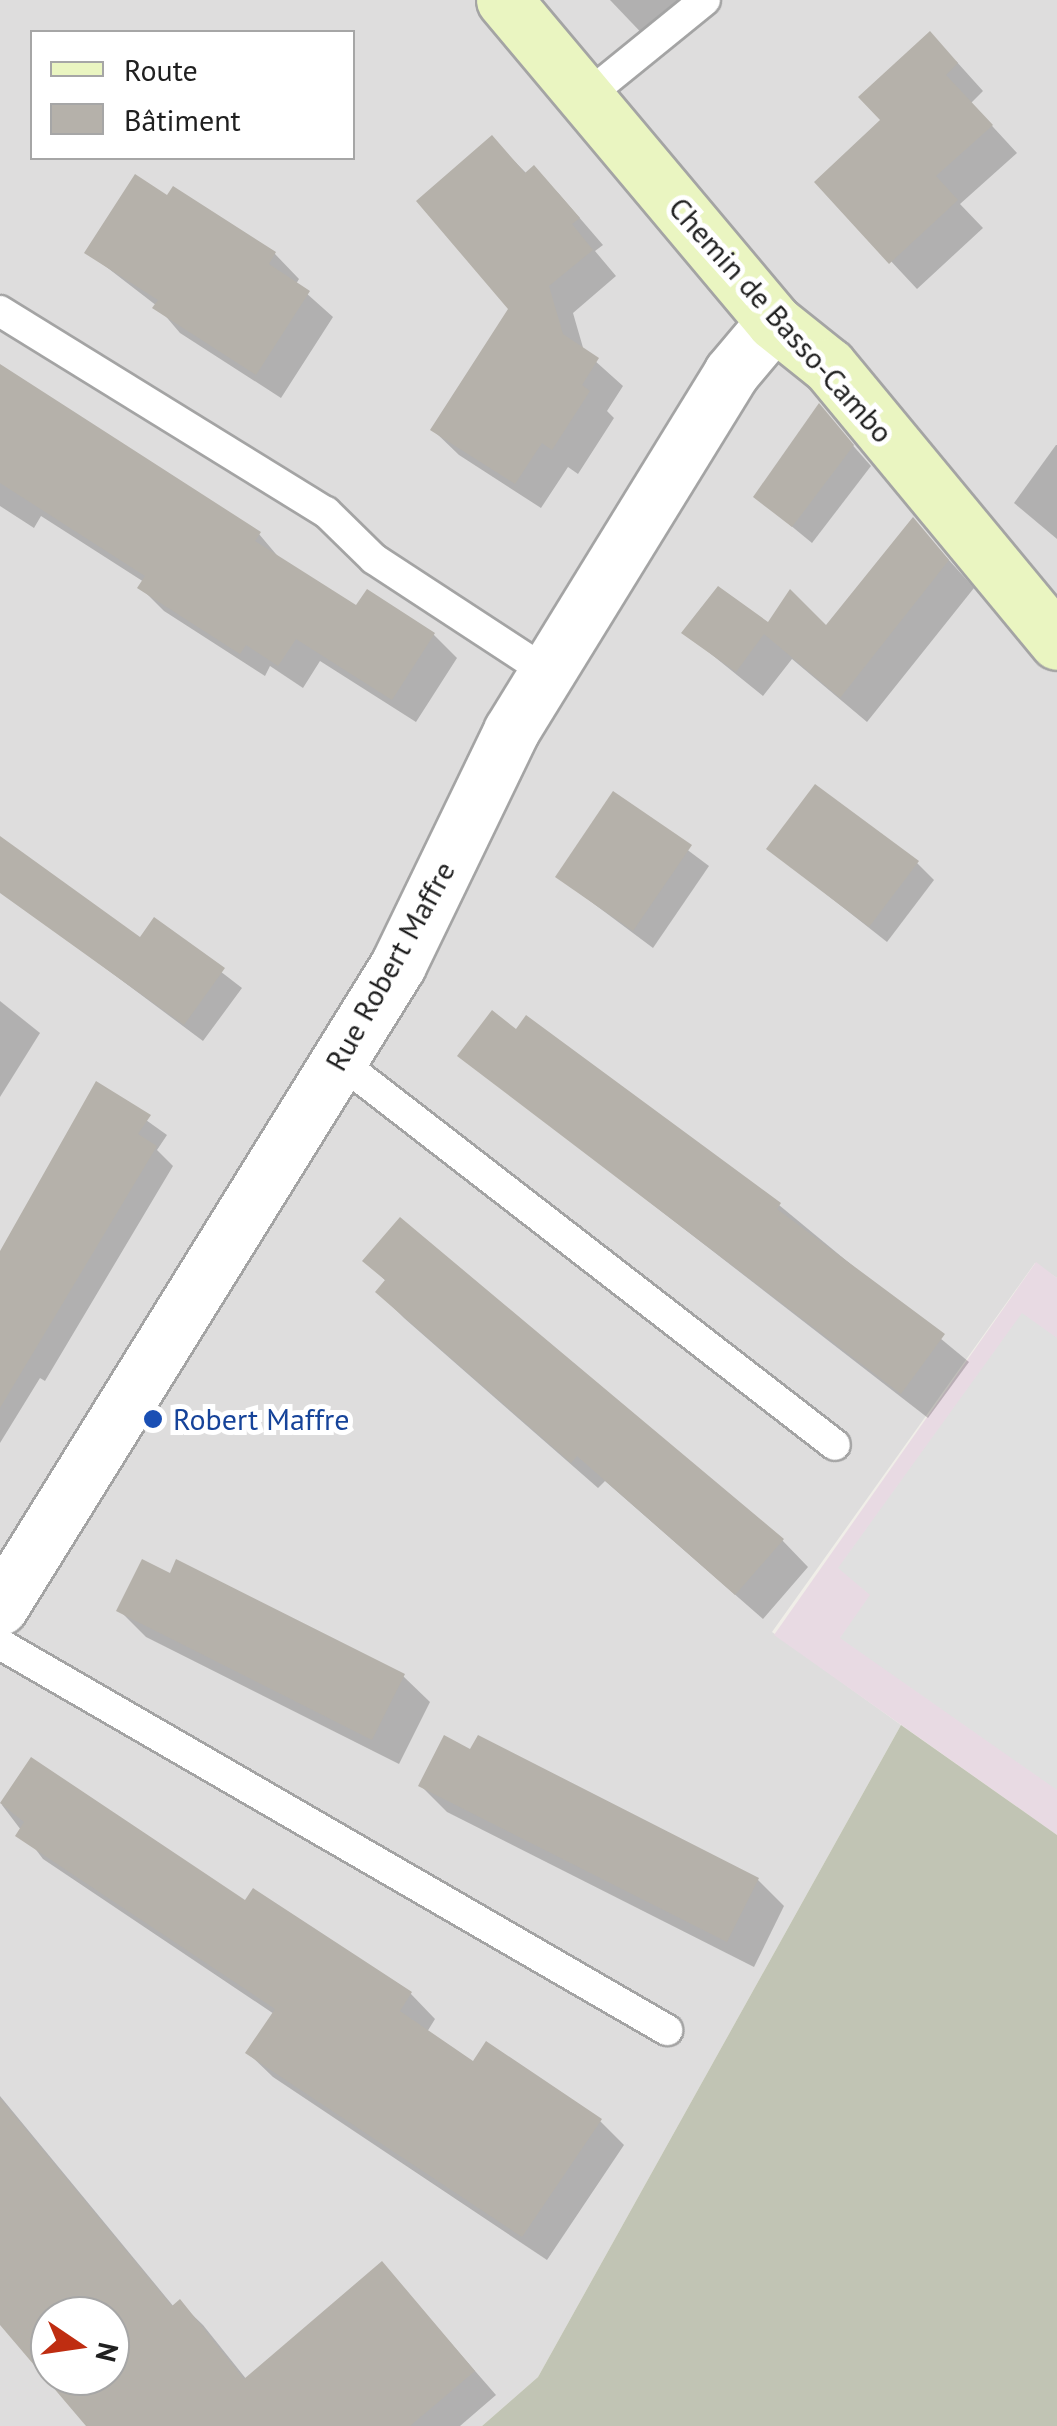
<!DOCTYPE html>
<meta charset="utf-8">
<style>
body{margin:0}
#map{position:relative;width:1057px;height:2426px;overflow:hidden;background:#f0eee8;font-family:"PT Sans",sans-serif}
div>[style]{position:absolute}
.residential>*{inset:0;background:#dedddd}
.industrial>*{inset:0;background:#e8dae3}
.construction>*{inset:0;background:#c1c4b4}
.parking>*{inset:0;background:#e0e0e0}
.shadow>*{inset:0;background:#0003}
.building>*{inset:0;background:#b5b1aa}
.roads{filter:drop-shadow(2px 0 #a4a4a4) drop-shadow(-2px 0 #a4a4a4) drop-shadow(0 2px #a4a4a4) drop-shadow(0 -2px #a4a4a4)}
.lane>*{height:30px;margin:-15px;padding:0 15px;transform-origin:15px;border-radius:15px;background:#fff}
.street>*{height:55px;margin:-27.5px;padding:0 27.5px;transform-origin:27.5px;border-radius:27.5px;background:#fff}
.secondary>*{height:55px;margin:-27.5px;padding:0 27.5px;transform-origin:27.5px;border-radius:27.5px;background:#eaf5c1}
.dots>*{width:28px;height:28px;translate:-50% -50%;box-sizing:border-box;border:5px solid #fff;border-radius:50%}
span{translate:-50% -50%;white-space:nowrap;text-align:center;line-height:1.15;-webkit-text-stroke:10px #fff;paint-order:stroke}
.street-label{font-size:30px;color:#202020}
.transit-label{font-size:30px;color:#164399}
.left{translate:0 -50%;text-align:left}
.legend{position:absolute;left:30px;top:30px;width:325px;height:130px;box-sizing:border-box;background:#fff;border:2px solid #a6a6a6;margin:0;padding:12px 18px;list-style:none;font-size:30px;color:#202020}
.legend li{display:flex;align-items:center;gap:20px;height:50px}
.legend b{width:50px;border:2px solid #a6a6a6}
.north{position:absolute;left:30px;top:2296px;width:100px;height:100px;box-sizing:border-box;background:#fff;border:2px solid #a6a6a6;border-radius:50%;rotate:103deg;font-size:28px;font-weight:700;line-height:40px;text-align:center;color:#202020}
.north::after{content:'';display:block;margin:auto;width:35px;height:45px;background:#bf2d11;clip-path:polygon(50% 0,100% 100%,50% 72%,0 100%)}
</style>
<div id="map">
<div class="residential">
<div style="clip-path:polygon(evenodd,0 0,1057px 0,1057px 1278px,1035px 1263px,772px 1632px,901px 1725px,538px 2377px,482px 2426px,0 2426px,0 0,32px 32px,352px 32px,352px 158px,32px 158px,32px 32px,0 0,50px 2316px,110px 2316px,110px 2376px,50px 2376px,50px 2316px)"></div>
</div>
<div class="industrial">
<div style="clip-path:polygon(1036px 1262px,1057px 1278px,1057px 1835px,774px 1635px)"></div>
</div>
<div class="construction">
<div style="clip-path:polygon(901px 1725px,1057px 1835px,1057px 2426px,482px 2426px,538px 2377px)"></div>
</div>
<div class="parking">
<div style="clip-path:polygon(1022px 1313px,1057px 1338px,1057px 1790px,840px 1638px,870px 1595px,838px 1568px)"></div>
</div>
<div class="shadow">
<div style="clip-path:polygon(610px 0,699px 0,652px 44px)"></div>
<div style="clip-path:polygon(956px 61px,983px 91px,971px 103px,1017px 153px,960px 204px,983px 228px,917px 289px,817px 182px)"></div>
<div style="clip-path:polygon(492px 138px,527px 174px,534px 168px,559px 194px,603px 245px,595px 251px,616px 276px,573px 313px,584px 351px,623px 386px,607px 411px,614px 418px,578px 474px,568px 467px,541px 508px,459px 455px,433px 430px,512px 309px)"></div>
<div style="clip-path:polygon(168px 199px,275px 254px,299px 279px,296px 284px,333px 317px,281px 398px,180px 333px,157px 306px,87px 252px)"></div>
<div style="clip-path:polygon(0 380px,259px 534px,281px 560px,357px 609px,434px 635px,457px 658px,416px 722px,320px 661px,303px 688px,270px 666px,265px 676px,164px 611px,140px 587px,144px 582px,41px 516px,34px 528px,0 506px)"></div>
<div style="clip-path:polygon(819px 407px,871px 466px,812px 543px,756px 497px)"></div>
<div style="clip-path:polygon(1056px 445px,1057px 445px,1057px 539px,1014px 503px)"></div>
<div style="clip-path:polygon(913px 520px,974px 588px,867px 722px,792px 659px,763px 696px,685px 633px,769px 625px,826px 629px)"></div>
<div style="clip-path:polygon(614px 795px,709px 866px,653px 948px,558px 877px)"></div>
<div style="clip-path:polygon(769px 849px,917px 863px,934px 880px,887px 942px)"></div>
<div style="clip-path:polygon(2px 891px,141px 940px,155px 921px,242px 988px,203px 1041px)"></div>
<div style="clip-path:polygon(0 1001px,40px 1033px,0 1097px)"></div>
<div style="clip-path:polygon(460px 1055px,779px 1205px,969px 1362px,928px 1418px)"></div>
<div style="clip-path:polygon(97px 1085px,167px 1135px,157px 1150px,173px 1166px,45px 1381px,40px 1378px,0 1443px,0 1256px)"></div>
<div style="clip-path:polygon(366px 1261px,782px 1540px,808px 1567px,763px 1619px,605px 1481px,598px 1488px,404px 1318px,378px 1292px,387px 1282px)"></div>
<div style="clip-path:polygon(119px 1610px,403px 1676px,430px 1702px,399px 1764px,146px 1637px)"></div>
<div style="clip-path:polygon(32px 1760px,246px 1904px,254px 1891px,411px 1994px,435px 2019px,427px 2032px,474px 2064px,600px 2121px,624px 2145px,547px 2260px,273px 2077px,248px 2053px,274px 2014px,43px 1859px,2px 1805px)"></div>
<div style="clip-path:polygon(421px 1786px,758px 1880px,784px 1906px,754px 1967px,447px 1812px)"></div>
<div style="clip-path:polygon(evenodd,0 2096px,174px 2307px,180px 2303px,203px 2325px,247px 2380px,382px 2264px,496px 2395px,460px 2426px,89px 2426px,0 2320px,0 2096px,50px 2316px,110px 2316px,110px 2376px,50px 2376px,50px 2316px)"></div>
</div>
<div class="building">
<div style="clip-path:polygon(930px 31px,958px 63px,946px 75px,993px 125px,936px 176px,958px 200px,889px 264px,814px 182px,880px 120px,858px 97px)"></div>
<div style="clip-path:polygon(492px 135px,525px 173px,534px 165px,580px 218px,572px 224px,593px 250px,549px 286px,563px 334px,599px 358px,582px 385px,590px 391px,552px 450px,542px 443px,515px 484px,430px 430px,508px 309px,416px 201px)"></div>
<div style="clip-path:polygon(135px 174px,167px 195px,173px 186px,276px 252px,269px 264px,310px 291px,256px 375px,152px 308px,158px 300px,84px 253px)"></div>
<div style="clip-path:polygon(0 364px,261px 532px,255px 541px,356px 605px,367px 589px,435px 633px,392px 700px,296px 639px,278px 666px,246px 645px,240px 654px,137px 588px,145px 576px,0 483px)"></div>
<div style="clip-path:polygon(819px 403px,854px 445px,792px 527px,753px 497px)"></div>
<div style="clip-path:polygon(913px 517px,949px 560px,840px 698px,764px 634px,736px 672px,681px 633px,718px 586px,768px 622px,790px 589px,826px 625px)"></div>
<div style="clip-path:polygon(815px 784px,919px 861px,869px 927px,766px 849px)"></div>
<div style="clip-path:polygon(613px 791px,692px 845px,633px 931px,555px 877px)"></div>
<div style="clip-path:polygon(0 836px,140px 937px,154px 917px,225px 968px,184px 1025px,0 893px)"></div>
<div style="clip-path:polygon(492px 1010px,516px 1029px,526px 1015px,781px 1203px,777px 1209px,945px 1334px,901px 1394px,457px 1056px)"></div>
<div style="clip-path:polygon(96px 1081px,151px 1115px,138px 1134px,157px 1146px,0 1408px,0 1251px)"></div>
<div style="clip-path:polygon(400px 1217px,784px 1539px,735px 1595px,577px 1456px,571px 1463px,375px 1292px,385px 1280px,362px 1261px)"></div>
<div style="clip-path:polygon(142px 1559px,170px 1573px,176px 1559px,405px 1674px,372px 1740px,116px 1611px)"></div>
<div style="clip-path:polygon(444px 1735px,470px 1749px,478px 1735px,759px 1878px,727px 1942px,418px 1786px)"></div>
<div style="clip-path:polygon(31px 1757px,245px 1900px,253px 1888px,412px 1992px,400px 2011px,473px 2061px,486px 2041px,602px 2119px,522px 2237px,245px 2053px,275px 2009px,15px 1836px,24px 1822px,0 1803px)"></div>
<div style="clip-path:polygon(evenodd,0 2098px,172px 2306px,180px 2299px,244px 2379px,382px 2261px,475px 2371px,410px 2426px,86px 2426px,0 2325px,0 2098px,50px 2316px,110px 2316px,110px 2376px,50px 2376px,50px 2316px)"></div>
</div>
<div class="roads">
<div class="lane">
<div style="left:587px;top:96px;width:152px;rotate:-39.1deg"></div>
<div style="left:0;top:311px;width:383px;rotate:31.7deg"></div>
<div style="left:326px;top:512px;width:67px;rotate:44.4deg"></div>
<div style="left:374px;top:559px;width:208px;rotate:33.2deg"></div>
<div style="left:339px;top:1061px;width:627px;rotate:37.75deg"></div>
<div style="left:0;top:1644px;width:771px;rotate:30.06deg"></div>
</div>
<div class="street">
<div style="left:0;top:1607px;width:755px;rotate:-58.2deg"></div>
<div style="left:398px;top:965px;width:260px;rotate:-64.2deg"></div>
<div style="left:511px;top:731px;width:420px;rotate:-58.4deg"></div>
<div style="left:731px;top:373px;width:67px;rotate:-49.9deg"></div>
</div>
<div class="secondary">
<div style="left:504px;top:0;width:420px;rotate:50deg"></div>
<div style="left:774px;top:322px;width:70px;rotate:38.7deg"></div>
<div style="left:829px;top:366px;width:358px;rotate:50.4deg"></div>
</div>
</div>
<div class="dots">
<div style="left:153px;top:1419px;background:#1a4fb4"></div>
</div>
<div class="street-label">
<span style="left:781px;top:320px;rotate:48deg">Chemin de Basso-Cambo</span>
<span style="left:390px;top:966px;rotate:-61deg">Rue Robert Maffre</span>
</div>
<div class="transit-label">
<span class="left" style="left:173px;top:1419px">Robert Maffre</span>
</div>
<ul class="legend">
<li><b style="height:12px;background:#eaf5c1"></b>Route</li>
<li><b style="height:28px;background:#b5b1aa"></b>Bâtiment</li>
</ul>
<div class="north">N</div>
</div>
